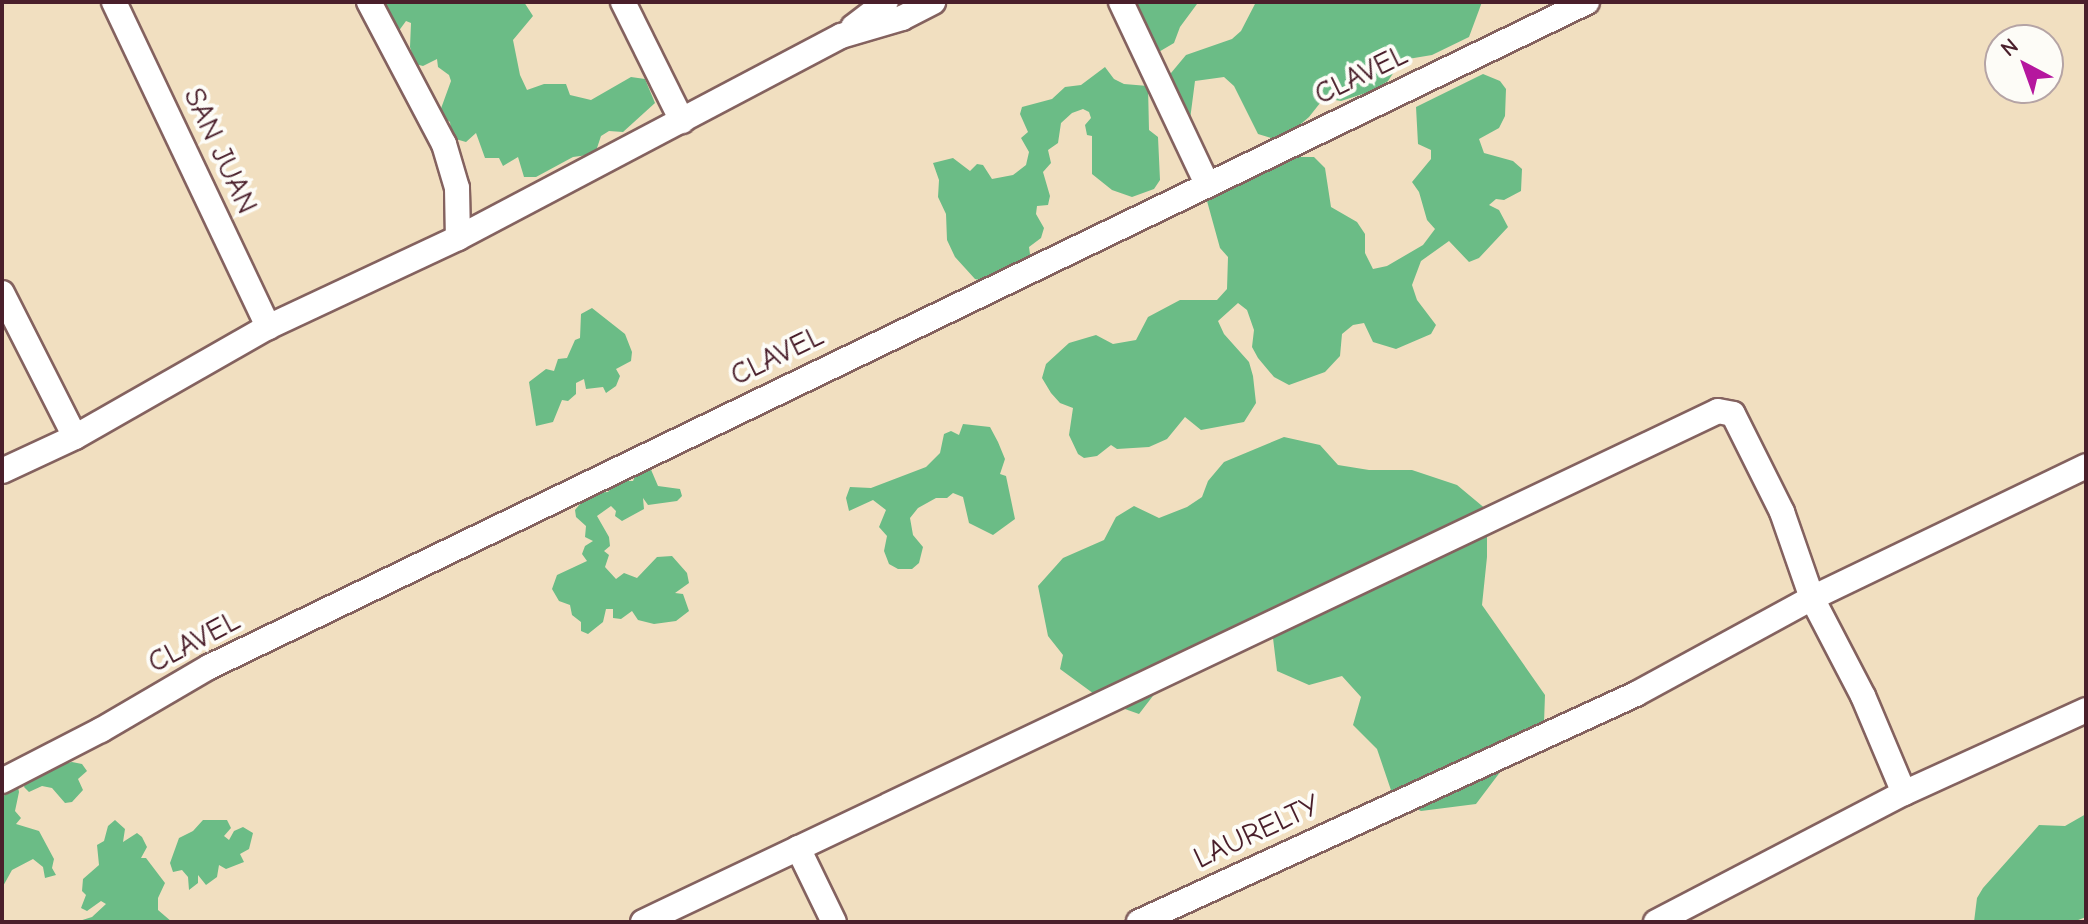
<!DOCTYPE html>
<style>
body{margin:0}
#map{position:relative;width:2088px;height:924px;overflow:hidden;background:#f1dfc0;font-family:"Comic Neue",sans-serif}
div>[style]{position:absolute}
.forest>*{inset:0;background:#6bbc86}
.roads{filter:drop-shadow(2px 0 #84625f) drop-shadow(-2px 0 #84625f) drop-shadow(0 2px #84625f) drop-shadow(0 -2px #84625f)}
.minor>*{height:24px;margin:-12px;padding:0 12px;transform-origin:12px;border-radius:12px;background:#fff}
span{translate:-50% -50%;white-space:nowrap;text-align:center;line-height:1.15;-webkit-text-stroke:8px #fdfcf7;paint-order:stroke}
.street-label{font-size:30px;color:#4a1f2b}
.frame{position:absolute;inset:0;border:4px solid #4a1f2b;pointer-events:none}
.north{position:absolute;left:1984px;top:24px;width:80px;height:80px;box-sizing:border-box;background:#fdfcf7;border:2px solid #b5a4a5;border-radius:50%;rotate:319deg;font-size:22px;font-weight:700;line-height:32px;text-align:center;color:#4a1f2b}
.north::after{content:'';display:block;margin:auto;width:28px;height:36px;background:#b5179e;clip-path:polygon(50% 0,100% 100%,50% 72%,0 100%)}
</style>
<div id="map">
<div class="forest">
<div style="clip-path:polygon(378px 2px,524px 2px,533px 16px,513px 40px,520px 75px,527px 90px,544px 84px,566px 84px,570px 95px,591px 100px,631px 77px,645px 79px,655px 103px,623px 132px,609px 131px,601px 136px,595px 154px,573px 157px,536px 177px,524px 177px,518px 157px,503px 166px,499px 158px,485px 158px,476px 133px,466px 142px,452px 138px,450px 122px,439px 114px,451px 81px,449px 75px,438px 67px,437px 59px,423px 66px,415px 64px,410px 47px,411px 23px,406px 21px,398px 32px)"></div>
<div style="clip-path:polygon(1111px 2px,1205px 2px,1197px 4px,1180px 27px,1174px 43px,1157px 53px)"></div>
<div style="clip-path:polygon(1256px 2px,1482px 2px,1469px 37px,1432px 55px,1402px 60px,1388px 81px,1372px 91px,1341px 101px,1324px 98px,1309px 117px,1281px 141px,1258px 134px,1234px 86px,1224px 77px,1195px 81px,1188px 135px,1163px 102px,1171px 73px,1186px 55px,1232px 39px,1241px 31px)"></div>
<div style="clip-path:polygon(1105px 67px,1114px 79px,1124px 84px,1148px 86px,1149px 130px,1158px 137px,1160px 180px,1154px 189px,1132px 197px,1112px 190px,1092px 174px,1092px 136px,1087px 135px,1085px 125px,1091px 118px,1089px 112px,1083px 109px,1072px 113px,1061px 123px,1058px 143px,1048px 150px,1051px 163px,1043px 172px,1050px 196px,1048px 205px,1037px 206px,1036px 214px,1044px 228px,1041px 238px,1029px 247px,1031px 261px,984px 281px,975px 279px,955px 257px,947px 240px,946px 214px,938px 197px,939px 180px,933px 163px,953px 158px,970px 171px,977px 164px,983px 165px,992px 179px,1013px 175px,1026px 165px,1029px 152px,1021px 138px,1028px 132px,1020px 114px,1022px 107px,1052px 99px,1065px 87px,1081px 85px)"></div>
<div style="clip-path:polygon(1483px 74px,1500px 81px,1506px 89px,1505px 116px,1499px 128px,1479px 139px,1484px 153px,1513px 161px,1522px 169px,1521px 191px,1504px 200px,1496px 199px,1489px 205px,1499px 210px,1508px 227px,1479px 258px,1469px 262px,1449px 241px,1421px 261px,1412px 285px,1417px 300px,1436px 325px,1431px 334px,1396px 349px,1373px 342px,1364px 323px,1353px 325px,1342px 334px,1340px 356px,1325px 372px,1289px 385px,1274px 377px,1258px 358px,1252px 347px,1254px 330px,1247px 310px,1238px 303px,1218px 321px,1224px 334px,1249px 362px,1253px 376px,1256px 403px,1244px 422px,1201px 430px,1185px 417px,1167px 439px,1149px 447px,1117px 449px,1111px 445px,1097px 456px,1084px 458px,1078px 454px,1069px 435px,1073px 408px,1060px 403px,1051px 393px,1042px 378px,1046px 364px,1069px 343px,1096px 335px,1113px 344px,1136px 340px,1148px 317px,1180px 300px,1217px 300px,1227px 289px,1228px 257px,1220px 248px,1207px 201px,1290px 157px,1314px 157px,1325px 168px,1331px 207px,1357px 222px,1365px 234px,1365px 253px,1373px 269px,1387px 266px,1423px 245px,1435px 229px,1427px 220px,1419px 192px,1412px 182px,1431px 159px,1431px 150px,1418px 144px,1416px 107px)"></div>
<div style="clip-path:polygon(592px 308px,625px 334px,632px 352px,631px 361px,616px 369px,620px 376px,616px 386px,606px 393px,603px 387px,586px 389px,584px 379px,576px 383px,576px 394px,568px 401px,562px 400px,553px 422px,536px 426px,529px 382px,546px 369px,554px 371px,558px 359px,567px 358px,575px 340px,580px 338px,581px 314px)"></div>
<div style="clip-path:polygon(963px 424px,990px 427px,998px 442px,1005px 459px,1000px 474px,1006px 476px,1015px 519px,993px 535px,969px 523px,963px 497px,953px 493px,947px 498px,936px 498px,918px 508px,910px 518px,913px 535px,923px 547px,919px 563px,912px 569px,898px 569px,889px 564px,884px 551px,887px 536px,879px 527px,886px 510px,873px 500px,849px 511px,846px 498px,850px 487px,871px 488px,926px 467px,940px 453px,944px 434px,951px 431px,959px 435px)"></div>
<div style="clip-path:polygon(1284px 437px,1320px 445px,1338px 465px,1369px 470px,1412px 470px,1457px 485px,1487px 510px,1487px 557px,1482px 605px,1545px 695px,1544px 723px,1513px 755px,1476px 804px,1421px 811px,1394px 799px,1377px 749px,1353px 725px,1361px 697px,1342px 676px,1309px 685px,1277px 671px,1273px 638px,1166px 679px,1139px 714px,1105px 702px,1060px 669px,1063px 655px,1048px 636px,1038px 586px,1063px 558px,1104px 540px,1116px 517px,1134px 506px,1159px 518px,1187px 507px,1202px 497px,1208px 481px,1224px 462px)"></div>
<div style="clip-path:polygon(649px 465px,658px 486px,680px 489px,682px 496px,677px 501px,648px 505px,643px 498px,644px 509px,622px 521px,615px 516px,616px 511px,611px 506px,597px 516px,609px 537px,610px 546px,604px 551px,609px 555px,605px 567px,616px 579px,624px 573px,637px 578px,657px 557px,672px 556px,687px 573px,689px 583px,675px 593px,683px 594px,689px 611px,676px 621px,654px 624px,638px 620px,632px 611px,621px 619px,613px 618px,613px 609px,606px 609px,603px 622px,588px 634px,581px 631px,581px 622px,572px 615px,570px 605px,559px 601px,552px 589px,557px 575px,587px 561px,582px 554px,585px 546px,593px 541px,585px 537px,586px 526px,576px 517px,575px 510px,589px 493px,608px 492px,617px 481px,633px 481px,638px 468px)"></div>
<div style="clip-path:polygon(72px 762px,82px 764px,87px 771px,78px 779px,83px 790px,72px 802px,65px 803px,52px 788px,42px 786px,29px 792px,24px 787px,26px 781px,35px 778px,41px 768px)"></div>
<div style="clip-path:polygon(17px 782px,19px 792px,15px 811px,21px 818px,16px 824px,39px 831px,54px 859px,52px 868px,56px 875px,45px 878px,43px 867px,33px 859px,12px 870px,2px 888px,2px 800px,10px 784px)"></div>
<div style="clip-path:polygon(2086px 814px,2086px 917px,2073px 922px,1974px 922px,1977px 898px,1983px 888px,2039px 825px,2065px 826px)"></div>
<div style="clip-path:polygon(115px 820px,125px 829px,123px 842px,137px 833px,142px 837px,147px 847px,141px 858px,146px 858px,165px 883px,158px 898px,158px 910px,172px 922px,76px 922px,92px 917px,106px 904px,101px 901px,87px 911px,81px 908px,86px 895px,82px 891px,83px 879px,99px 865px,97px 845px,104px 841px,108px 826px)"></div>
<div style="clip-path:polygon(203px 820px,227px 820px,231px 828px,224px 836px,229px 840px,234px 831px,243px 827px,253px 833px,249px 849px,240px 854px,244px 862px,226px 869px,219px 865px,217px 877px,206px 885px,198px 875px,198px 883px,189px 890px,188px 877px,182px 870px,173px 872px,170px 863px,179px 838px,193px 831px)"></div>
</div>
<div class="roads">
<div class="minor">
<div style="left:114px;top:2px;width:360px;rotate:64.6deg"></div>
<div style="left:369px;top:2px;width:161px;rotate:62.2deg"></div>
<div style="left:444px;top:144px;width:46px;rotate:73.5deg"></div>
<div style="left:457px;top:188px;width:50px;rotate:88.9deg"></div>
<div style="left:623px;top:2px;width:133px;rotate:63.6deg"></div>
<div style="left:1121px;top:2px;width:201px;rotate:64.7deg"></div>
<div style="left:853px;top:27px;width:41px;rotate:-37.1deg"></div>
<div style="left:2px;top:293px;width:161px;rotate:63.1deg"></div>
<div style="left:2px;top:471px;width:81px;rotate:-25deg"></div>
<div style="left:75px;top:437px;width:222px;rotate:-29.7deg"></div>
<div style="left:268px;top:327px;width:210px;rotate:-25.1deg"></div>
<div style="left:458px;top:238px;width:433px;rotate:-27.8deg"></div>
<div style="left:841px;top:36px;width:64px;rotate:-16.4deg"></div>
<div style="left:902px;top:18px;width:35px;rotate:-27deg"></div>
<div style="left:2px;top:781px;width:111px;rotate:-27.3deg"></div>
<div style="left:101px;top:730px;width:125px;rotate:-30.3deg"></div>
<div style="left:209px;top:667px;width:1530px;rotate:-25.76deg"></div>
<div style="left:1904px;top:793px;width:105px;rotate:-112.9deg"></div>
<div style="left:1863px;top:696px;width:110px;rotate:-117.5deg"></div>
<div style="left:1812px;top:598px;width:304px;rotate:-25.7deg"></div>
<div style="left:798px;top:848px;width:82px;rotate:64.1deg"></div>
<div style="left:643px;top:922px;width:1190px;rotate:-25.42deg"></div>
<div style="left:1718px;top:411px;width:15px;rotate:11deg"></div>
<div style="left:1733px;top:414px;width:110px;rotate:63.4deg"></div>
<div style="left:1782px;top:512px;width:91px;rotate:70.8deg"></div>
<div style="left:1812px;top:598px;width:200px;rotate:151.4deg"></div>
<div style="left:1636px;top:694px;width:547px;rotate:155.36deg"></div>
<div style="left:1656px;top:922px;width:280px;rotate:-27.5deg"></div>
<div style="left:1904px;top:793px;width:200px;rotate:-24.5deg"></div>
</div>
</div>
<div class="street-label">
<span style="left:1361px;top:75px;rotate:-26deg">CLAVEL</span>
<span style="left:220px;top:151px;rotate:65deg">SAN JUAN</span>
<span style="left:777px;top:356px;rotate:-26deg">CLAVEL</span>
<span style="left:194px;top:642px;rotate:-28deg">CLAVEL</span>
<span style="left:1257px;top:832px;rotate:-25deg">LAURELTY</span>
</div>
<div class="frame"></div>
<div class="north">N</div>
</div>
